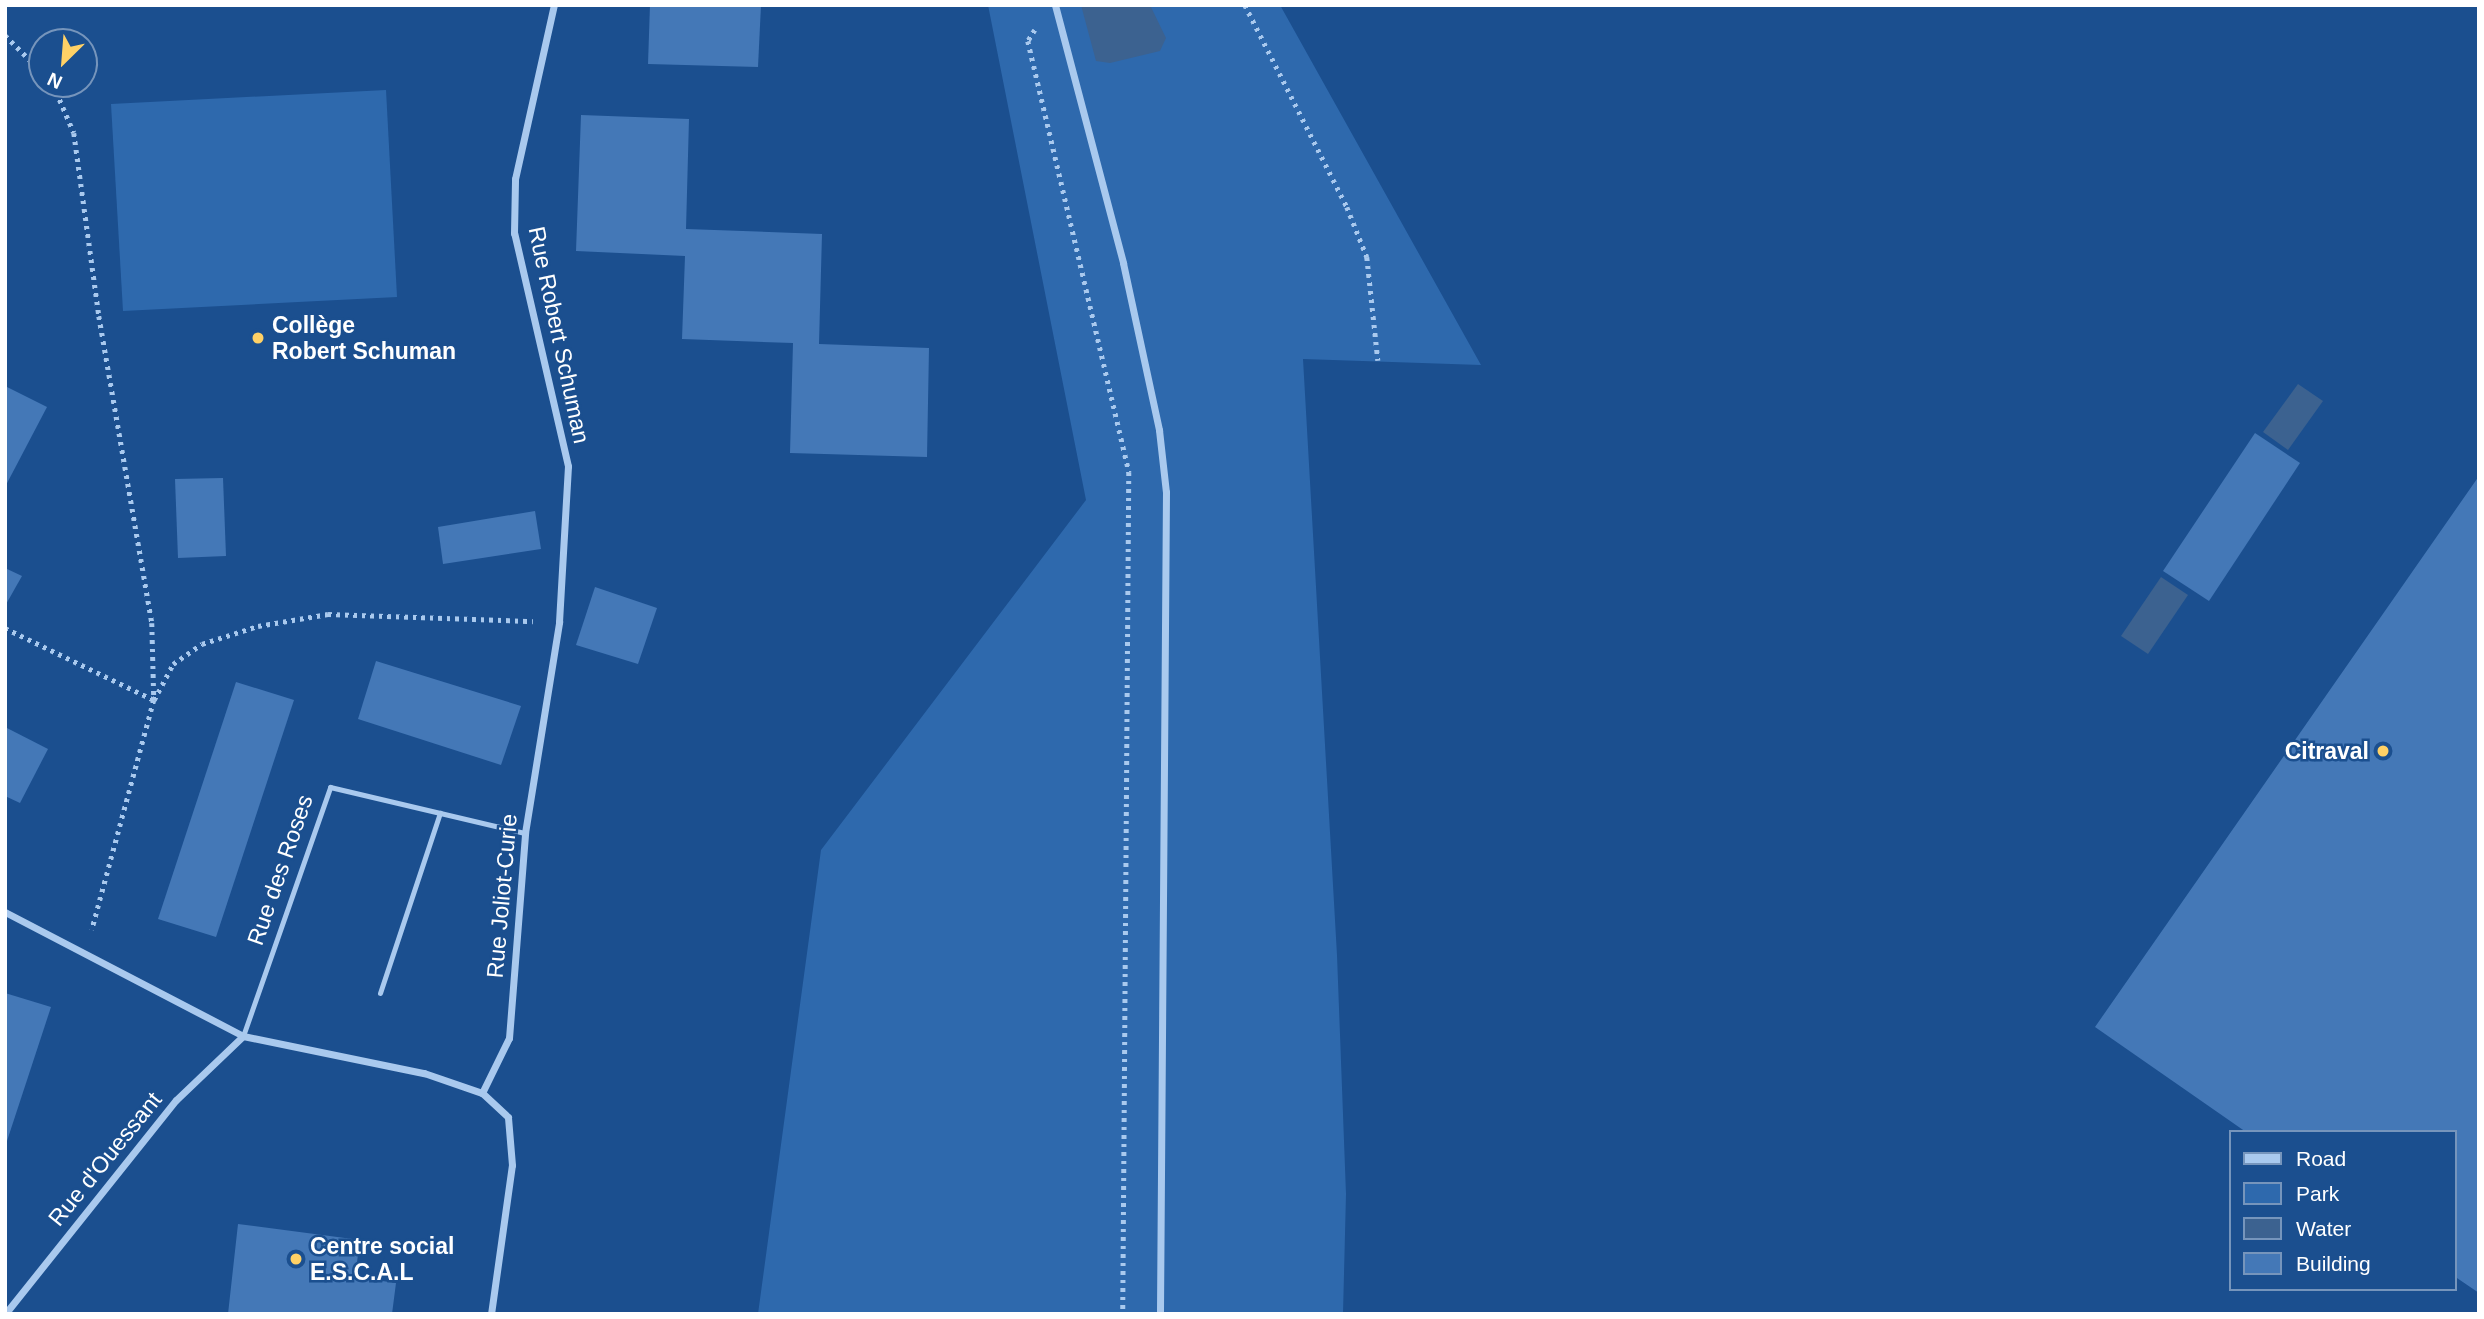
<!DOCTYPE html>
<meta charset="utf-8">
<style>
body{margin:0}
#map{position:relative;width:2484px;height:1319px;overflow:hidden;background:#1b4f8f;font-family:Helvetica,sans-serif}
div>[style]{position:absolute}
.green>*{inset:0;background:#2e69ad}
.water>*{inset:0;background:#3c6290}
.building>*{inset:0;background:#4478b7}
.path>*{height:4.5px;margin-top:-2.25px;transform-origin:0;background:repeating-linear-gradient(90deg,#a9c9ee 0 3.5px,transparent 0 8.5px)}
.service>*{height:5px;margin:-2.5px;padding:0 2.5px;transform-origin:2.5px;border-radius:2.5px;background:#a9c9ee}
.minor>*{height:7px;margin:-3.5px;padding:0 3.5px;transform-origin:3.5px;border-radius:3.5px;background:#a9c9ee}
.dots>*{width:19px;height:19px;translate:-50% -50%;box-sizing:border-box;border:4px solid #1b4f8f;border-radius:50%}
span{translate:-50% -50%;white-space:nowrap;text-align:center;line-height:1.15;-webkit-text-stroke:5px #1b4f8f;paint-order:stroke}
.poi-label{font-size:23px;color:#fff;font-weight:700}
.left{translate:0 -50%;text-align:left}
.right{translate:-100% -50%;text-align:right}
.street-label{font-size:23px;color:#fff}
.frame{position:absolute;inset:0;border:7px solid #fff;pointer-events:none}
.legend{position:absolute;left:2229px;top:1130px;width:228px;height:161px;box-sizing:border-box;background:#1b4f8f;border:2px solid #7695bc;margin:0;padding:9px 12px;list-style:none;font-size:21px;color:#fff}
.legend li{display:flex;align-items:center;gap:14px;height:35px}
.legend b{width:35px;border:2px solid #7695bc}
.north{position:absolute;left:28px;top:28px;width:70px;height:70px;box-sizing:border-box;background:#1b4f8f;border:2px solid #7695bc;border-radius:50%;rotate:205deg;font-size:19px;font-weight:700;line-height:28px;text-align:center;color:#fff}
.north::after{content:'';display:block;margin:auto;width:24px;height:32px;background:#ffd166;clip-path:polygon(50% 0,100% 100%,50% 72%,0 100%)}
</style>
<div id="map">
<div class="green">
<div style="clip-path:polygon(988px 5px,1280px 5px,1481px 365px,1303px 359px,1337px 955px,1346px 1194px,1343px 1314px,758px 1314px,821px 850px,1086px 500px)"></div>
<div style="clip-path:polygon(386px 90px,397px 297px,123px 311px,111px 104px)"></div>
</div>
<div class="water">
<div style="clip-path:polygon(1081px 5px,1150px 5px,1166px 38px,1160px 51px,1110px 63px,1096px 61px)"></div>
<div style="clip-path:polygon(2298px 384px,2323px 401px,2288px 450px,2263px 432px)"></div>
<div style="clip-path:polygon(2161px 577px,2188px 595px,2148px 654px,2121px 636px)"></div>
</div>
<div class="building">
<div style="clip-path:polygon(650px 5px,761px 5px,758px 67px,648px 64px)"></div>
<div style="clip-path:polygon(581px 115px,689px 119px,686px 229px,822px 234px,819px 344px,929px 348px,927px 457px,790px 453px,793px 343px,682px 339px,685px 256px,576px 251px)"></div>
<div style="clip-path:polygon(5px 386px,47px 407px,5px 487px)"></div>
<div style="clip-path:polygon(2255px 433px,2300px 463px,2209px 601px,2163px 571px)"></div>
<div style="clip-path:polygon(2479px 476px,2479px 1293px,2454px 1276px,2454px 1132px,2246px 1132px,2095px 1027px)"></div>
<div style="clip-path:polygon(223px 478px,226px 556px,178px 558px,175px 479px)"></div>
<div style="clip-path:polygon(535px 511px,541px 549px,443px 564px,438px 527px)"></div>
<div style="clip-path:polygon(5px 568px,22px 576px,5px 606px)"></div>
<div style="clip-path:polygon(595px 587px,657px 608px,638px 664px,576px 645px)"></div>
<div style="clip-path:polygon(376px 661px,521px 706px,501px 765px,358px 719px)"></div>
<div style="clip-path:polygon(236px 682px,294px 700px,216px 937px,158px 919px)"></div>
<div style="clip-path:polygon(5px 727px,48px 749px,20px 803px,5px 796px)"></div>
<div style="clip-path:polygon(5px 993px,51px 1007px,6px 1144px,5px 1144px)"></div>
<div style="clip-path:polygon(238px 1224px,360px 1240px,355px 1277px,396px 1283px,392px 1314px,228px 1314px)"></div>
</div>
<div class="path">
<div style="left:1245px;top:5px;width:226px;rotate:63.2deg"></div>
<div style="left:1347px;top:207px;width:54px;rotate:68.2deg"></div>
<div style="left:1367px;top:257px;width:104px;rotate:83.9deg"></div>
<div style="left:1035px;top:30px;width:13px;rotate:122deg"></div>
<div style="left:1028px;top:41px;width:443px;rotate:76.8deg"></div>
<div style="left:1129px;top:472px;width:842px;rotate:90.41deg"></div>
<div style="left:5px;top:35px;width:52px;rotate:45deg"></div>
<div style="left:53px;top:84px;width:53px;rotate:66.8deg"></div>
<div style="left:74px;top:133px;width:185px;rotate:82.2deg"></div>
<div style="left:99px;top:316px;width:312px;rotate:80.2deg"></div>
<div style="left:152px;top:623px;width:77px;rotate:88.5deg"></div>
<div style="left:154px;top:700px;width:238px;rotate:105.1deg"></div>
<div style="left:5px;top:628px;width:165px;rotate:25.8deg"></div>
<div style="left:154px;top:700px;width:41px;rotate:-62.2deg"></div>
<div style="left:173px;top:664px;width:35px;rotate:-35deg"></div>
<div style="left:202px;top:644px;width:59px;rotate:-17.8deg"></div>
<div style="left:258px;top:626px;width:71px;rotate:-9.7deg"></div>
<div style="left:328px;top:614px;width:205px;rotate:2deg"></div>
</div>
<div class="service">
<div style="left:380px;top:993px;width:190px;rotate:-71.6deg"></div>
<div style="left:243px;top:1036px;width:264px;rotate:-70.7deg"></div>
<div style="left:330px;top:787px;width:200px;rotate:13.3deg"></div>
</div>
<div class="minor">
<div style="left:1055px;top:5px;width:267px;rotate:75.2deg"></div>
<div style="left:1123px;top:263px;width:171px;rotate:77.8deg"></div>
<div style="left:1159px;top:430px;width:62px;rotate:83.6deg"></div>
<div style="left:1166px;top:492px;width:822px;rotate:90.42deg"></div>
<div style="left:5px;top:912px;width:268px;rotate:27.5deg"></div>
<div style="left:243px;top:1036px;width:185px;rotate:11.6deg"></div>
<div style="left:424px;top:1073px;width:61px;rotate:19deg"></div>
<div style="left:5px;top:1314px;width:274px;rotate:-51.4deg"></div>
<div style="left:176px;top:1100px;width:93px;rotate:-43.7deg"></div>
<div style="left:491px;top:1314px;width:150px;rotate:-82deg"></div>
<div style="left:512px;top:1165px;width:48px;rotate:-94.8deg"></div>
<div style="left:508px;top:1117px;width:35px;rotate:-137deg"></div>
<div style="left:482px;top:1093px;width:61px;rotate:-63.9deg"></div>
<div style="left:509px;top:1038px;width:206px;rotate:-85.5deg"></div>
<div style="left:525px;top:833px;width:214px;rotate:-80.8deg"></div>
<div style="left:559px;top:622px;width:156px;rotate:-86.7deg"></div>
<div style="left:568px;top:466px;width:239px;rotate:-103deg"></div>
<div style="left:514px;top:233px;width:54px;rotate:-88.9deg"></div>
<div style="left:515px;top:179px;width:178px;rotate:-77.4deg"></div>
</div>
<div class="dots">
<div style="left:258px;top:338px;background:#ffd166"></div>
<div style="left:2383px;top:751px;background:#ffd166"></div>
<div style="left:296px;top:1259px;background:#ffd166"></div>
</div>
<div class="poi-label">
<span class="left" style="left:272px;top:338px">Collège<br>Robert Schuman</span>
<span class="right" style="left:2369px;top:751px">Citraval</span>
<span class="left" style="left:310px;top:1259px">Centre social<br>E.S.C.A.L</span>
</div>
<div class="street-label">
<span style="left:559px;top:335px;rotate:78deg">Rue Robert Schuman</span>
<span style="left:280px;top:870px;rotate:-71deg">Rue des Roses</span>
<span style="left:502px;top:896px;rotate:-85deg">Rue Joliot-Curie</span>
<span style="left:105px;top:1159px;rotate:-51deg">Rue d'Ouessant</span>
</div>
<div class="frame"></div>
<ul class="legend">
<li><b style="height:9px;background:#a9c9ee"></b>Road</li>
<li><b style="height:19px;background:#2e69ad"></b>Park</li>
<li><b style="height:19px;background:#3c6290"></b>Water</li>
<li><b style="height:19px;background:#4478b7"></b>Building</li>
</ul>
<div class="north">N</div>
</div>
